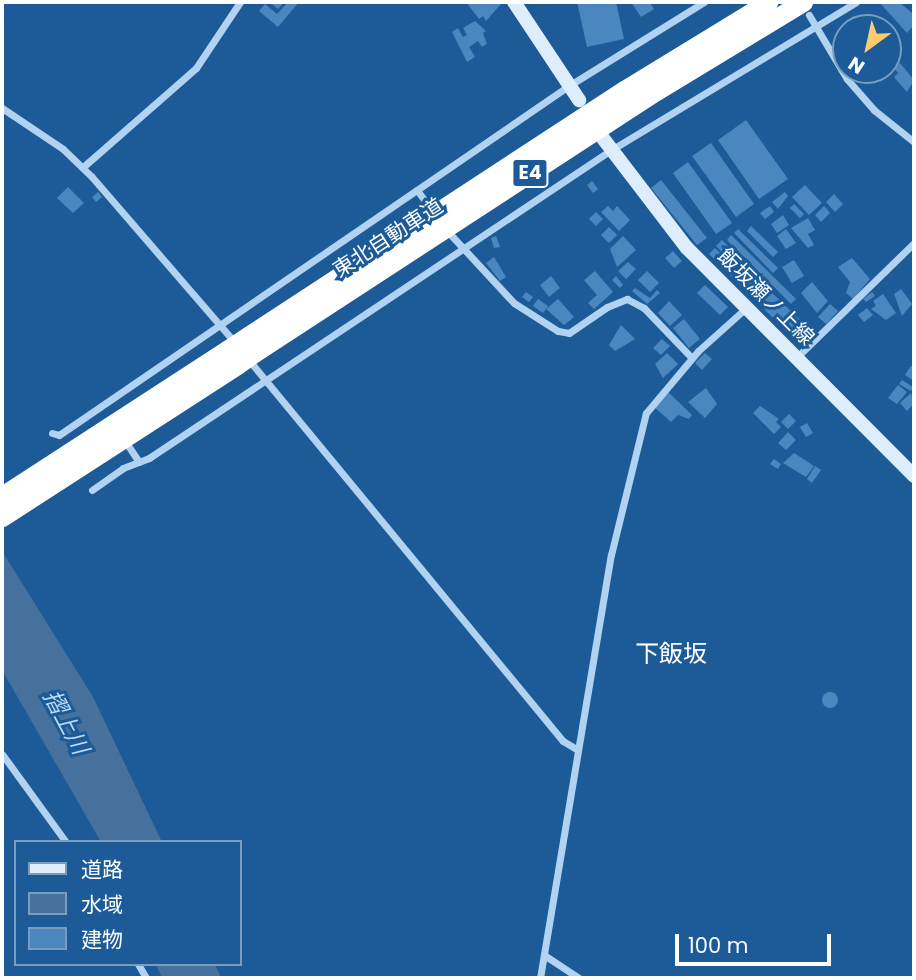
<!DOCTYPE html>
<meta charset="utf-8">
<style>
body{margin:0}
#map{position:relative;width:916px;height:980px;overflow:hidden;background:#1c5b97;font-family:Poppins,"Noto Sans JP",sans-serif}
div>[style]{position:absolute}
.water>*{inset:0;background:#46719c}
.building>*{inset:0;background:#4a87bf}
.round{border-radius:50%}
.minor>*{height:7px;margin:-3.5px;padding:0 3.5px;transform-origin:3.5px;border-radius:3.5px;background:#b1d2f0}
.secondary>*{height:14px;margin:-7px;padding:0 7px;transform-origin:7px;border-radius:7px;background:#deedfb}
.motorway>*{height:19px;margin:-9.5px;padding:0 9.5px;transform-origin:9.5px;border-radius:9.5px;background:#fff}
.motorway-bridge>*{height:19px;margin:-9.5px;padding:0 9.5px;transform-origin:9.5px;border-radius:9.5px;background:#fff}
span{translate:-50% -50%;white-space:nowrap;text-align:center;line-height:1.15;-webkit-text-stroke:6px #1c5b97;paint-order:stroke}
.shield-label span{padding:2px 5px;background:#1c5b97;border:2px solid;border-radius:5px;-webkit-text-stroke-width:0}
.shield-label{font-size:19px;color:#fff;font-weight:700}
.street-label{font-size:21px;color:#fff}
.water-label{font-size:23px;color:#bddbf6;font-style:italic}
.quarter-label{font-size:24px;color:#fff}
.frame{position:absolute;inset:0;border:4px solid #fff;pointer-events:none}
.legend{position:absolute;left:14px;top:840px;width:228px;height:126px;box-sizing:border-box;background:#1c5b97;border:2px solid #779dc1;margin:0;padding:9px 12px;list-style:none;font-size:21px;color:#fff}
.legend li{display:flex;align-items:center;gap:14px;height:35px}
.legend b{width:35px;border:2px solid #779dc1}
.north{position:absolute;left:832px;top:14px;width:70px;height:70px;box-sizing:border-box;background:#1c5b97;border:2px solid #779dc1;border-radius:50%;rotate:213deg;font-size:19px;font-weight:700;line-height:28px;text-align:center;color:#fff}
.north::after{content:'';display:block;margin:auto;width:24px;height:32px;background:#ffcb70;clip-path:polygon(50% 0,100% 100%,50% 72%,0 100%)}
.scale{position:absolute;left:675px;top:934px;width:156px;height:32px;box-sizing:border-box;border:4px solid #fff;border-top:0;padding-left:9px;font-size:21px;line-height:24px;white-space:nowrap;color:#fff;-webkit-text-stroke:5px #1c5b97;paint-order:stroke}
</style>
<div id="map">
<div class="water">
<div style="clip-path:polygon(2px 551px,93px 697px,162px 842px,101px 842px,2px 670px)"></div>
<div style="clip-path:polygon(156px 964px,215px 964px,221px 978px,162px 978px)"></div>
</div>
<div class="building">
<div style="clip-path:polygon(269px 2px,284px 2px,278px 9px)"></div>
<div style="clip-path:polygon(288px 2px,299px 2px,278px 27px,259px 11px,265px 4px,277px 14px)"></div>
<div style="clip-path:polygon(466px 2px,500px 2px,501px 4px,486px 21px,483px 16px,479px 19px)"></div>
<div style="clip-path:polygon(577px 2px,616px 2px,624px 39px,587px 47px)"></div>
<div style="clip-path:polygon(631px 2px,649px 2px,654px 9px,641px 17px)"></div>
<div style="clip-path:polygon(879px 2px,899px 2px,912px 13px,914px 25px,907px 33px)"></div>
<div style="clip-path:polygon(854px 16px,865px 24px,862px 28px,849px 22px)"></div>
<div style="clip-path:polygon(475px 21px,486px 31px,483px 33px,487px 44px,482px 47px,478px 41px,469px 47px,475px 57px,467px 62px,452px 32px,458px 28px,463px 37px,467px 35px,463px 28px)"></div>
<div style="clip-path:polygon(889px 38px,899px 50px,895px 53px,888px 44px)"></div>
<div style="clip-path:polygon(900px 63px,914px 80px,907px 92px,894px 77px,898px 73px,894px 68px)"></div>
<div style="clip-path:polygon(746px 120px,788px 179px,759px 199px,718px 140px)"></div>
<div style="clip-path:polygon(711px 143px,754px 204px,736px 217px,692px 156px)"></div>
<div style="clip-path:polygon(688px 162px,732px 223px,716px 234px,673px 173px)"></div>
<div style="clip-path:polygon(661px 180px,707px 238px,697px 245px,651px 188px)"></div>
<div style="clip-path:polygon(592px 181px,598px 189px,593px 193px,587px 185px)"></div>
<div style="clip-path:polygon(805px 185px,822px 203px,809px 215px,792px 197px)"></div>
<div style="clip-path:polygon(68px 187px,84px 203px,73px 213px,57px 198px)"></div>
<div style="clip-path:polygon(98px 192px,102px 197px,96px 202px,92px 197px)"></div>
<div style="clip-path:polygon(785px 192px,788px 196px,778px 209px,772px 202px)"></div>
<div style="clip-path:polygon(834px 194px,843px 204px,835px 212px,826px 202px)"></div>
<div style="clip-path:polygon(794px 204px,804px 214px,800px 218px,790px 208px)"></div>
<div style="clip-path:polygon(608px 206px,613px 211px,617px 206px,630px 220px,619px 231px,601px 212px)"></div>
<div style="clip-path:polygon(770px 206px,774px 212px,765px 219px,760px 213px)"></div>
<div style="clip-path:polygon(824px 206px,830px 213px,821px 222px,815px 215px)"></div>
<div style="clip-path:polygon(596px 212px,603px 219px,596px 226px,589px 219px)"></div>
<div style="clip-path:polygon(783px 215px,789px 225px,777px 233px,771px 224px)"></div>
<div style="clip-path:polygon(808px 218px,815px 230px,808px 234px,814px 245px,808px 248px,791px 228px)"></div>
<div style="clip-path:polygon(751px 226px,778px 252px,773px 257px,747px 231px)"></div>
<div style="clip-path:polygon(609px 227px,617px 235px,609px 243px,601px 235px)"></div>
<div style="clip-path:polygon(738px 229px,778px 268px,773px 273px,734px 233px)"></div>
<div style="clip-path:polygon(786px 229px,796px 243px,786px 249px,777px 236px)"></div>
<div style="clip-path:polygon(731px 235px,796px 299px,791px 304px,727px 240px)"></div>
<div style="clip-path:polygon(496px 236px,500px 247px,494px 248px,491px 238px)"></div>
<div style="clip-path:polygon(623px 236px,636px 250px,617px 267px,610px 249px)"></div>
<div style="clip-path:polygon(722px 240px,749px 267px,743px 273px,716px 246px)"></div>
<div style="clip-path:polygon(715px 248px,741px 274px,735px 280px,709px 254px)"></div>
<div style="clip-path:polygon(673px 251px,682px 261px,674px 268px,665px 258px)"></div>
<div style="clip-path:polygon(494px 257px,506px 277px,500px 281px,486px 263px)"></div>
<div style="clip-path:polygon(852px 258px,870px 279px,853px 299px,846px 293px,850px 282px,838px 267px)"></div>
<div style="clip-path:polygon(794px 260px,804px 276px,792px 283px,782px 267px)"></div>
<div style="clip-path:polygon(628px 262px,636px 269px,626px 279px,618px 271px)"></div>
<div style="clip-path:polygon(595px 271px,613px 292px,594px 309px,588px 303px,597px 295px,584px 280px)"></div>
<div style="clip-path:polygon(647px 271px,659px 283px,650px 292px,638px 280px)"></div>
<div style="clip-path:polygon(751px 272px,810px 330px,798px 343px,739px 284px)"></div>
<div style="clip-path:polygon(551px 276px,560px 288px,549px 297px,540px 285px)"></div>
<div style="clip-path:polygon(616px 276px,623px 285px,620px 288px,612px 280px)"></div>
<div style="clip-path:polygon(812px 282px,828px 301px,817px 313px,801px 293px)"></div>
<div style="clip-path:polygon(705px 285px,728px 307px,720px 315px,697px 293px)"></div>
<div style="clip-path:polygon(635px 288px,650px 298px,657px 290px,660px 293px,647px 304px,632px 291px)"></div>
<div style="clip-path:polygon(901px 289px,912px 304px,902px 316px,894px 294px)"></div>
<div style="clip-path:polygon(526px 292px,533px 297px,529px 302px,522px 297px)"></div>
<div style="clip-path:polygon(872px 292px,875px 296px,866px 302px,863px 299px)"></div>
<div style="clip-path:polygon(883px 294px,896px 313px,886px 320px,871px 309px,876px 306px,873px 301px)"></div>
<div style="clip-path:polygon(538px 299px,548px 306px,543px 313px,533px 306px)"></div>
<div style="clip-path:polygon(558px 299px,574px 317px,564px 325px,546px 309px)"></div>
<div style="clip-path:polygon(669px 301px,682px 315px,670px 326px,658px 313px)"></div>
<div style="clip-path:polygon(830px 304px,838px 311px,826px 324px,818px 317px)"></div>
<div style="clip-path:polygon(867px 308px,873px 315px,864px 322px,858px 315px)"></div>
<div style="clip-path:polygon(684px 319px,700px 339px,689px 348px,673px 328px)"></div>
<div style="clip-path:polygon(621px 325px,635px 339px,615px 351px,609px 345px)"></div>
<div style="clip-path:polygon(662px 339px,670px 346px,661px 355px,653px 348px)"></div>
<div style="clip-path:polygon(667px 353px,678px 364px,663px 378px,655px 364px)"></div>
<div style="clip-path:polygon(705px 353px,712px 359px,702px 370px,695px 363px)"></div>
<div style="clip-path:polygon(911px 366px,914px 368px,914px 381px,905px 375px)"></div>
<div style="clip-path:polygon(902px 380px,913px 387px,911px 391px,899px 384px)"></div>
<div style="clip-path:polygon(898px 385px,907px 392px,897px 404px,888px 398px)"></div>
<div style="clip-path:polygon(706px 388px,717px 404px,705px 418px,688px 402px)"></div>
<div style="clip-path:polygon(667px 391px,692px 415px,689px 419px,678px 415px,671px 422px,654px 407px)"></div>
<div style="clip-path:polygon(911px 393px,914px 404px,907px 411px,900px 403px)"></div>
<div style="clip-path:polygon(760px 406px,779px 419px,776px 422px,781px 427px,774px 434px,753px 413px)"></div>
<div style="clip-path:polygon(789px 414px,796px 421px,788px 429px,781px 422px)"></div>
<div style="clip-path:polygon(807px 423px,813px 433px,806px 437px,800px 427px)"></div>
<div style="clip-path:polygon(788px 432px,796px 440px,786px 450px,778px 443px)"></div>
<div style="clip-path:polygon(794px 453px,814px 466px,806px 477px,783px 463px)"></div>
<div style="clip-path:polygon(774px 459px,781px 464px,778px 469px,770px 464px)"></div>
<div style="clip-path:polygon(815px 466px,821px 470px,812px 483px,807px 479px)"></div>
<div class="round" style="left:822px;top:692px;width:16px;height:16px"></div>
</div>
<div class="minor">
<div style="left:809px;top:15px;width:74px;rotate:59.3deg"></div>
<div style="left:847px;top:79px;width:41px;rotate:48.9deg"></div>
<div style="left:874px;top:110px;width:51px;rotate:38.7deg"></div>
<div style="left:2px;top:108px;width:73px;rotate:33.9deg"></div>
<div style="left:63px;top:149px;width:40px;rotate:44deg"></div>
<div style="left:92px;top:177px;width:221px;rotate:49.2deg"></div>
<div style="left:83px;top:167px;width:150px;rotate:-41.2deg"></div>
<div style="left:196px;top:68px;width:79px;rotate:-56.3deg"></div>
<div style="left:417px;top:190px;width:17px;rotate:54deg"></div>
<div style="left:450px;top:234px;width:94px;rotate:47.2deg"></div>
<div style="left:514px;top:303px;width:52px;rotate:32.5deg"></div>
<div style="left:558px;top:331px;width:11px;rotate:10deg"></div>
<div style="left:569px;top:333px;width:46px;rotate:-34.4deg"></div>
<div style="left:607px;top:307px;width:22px;rotate:-22deg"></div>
<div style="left:627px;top:299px;width:19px;rotate:28deg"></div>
<div style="left:644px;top:308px;width:69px;rotate:46.2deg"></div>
<div style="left:797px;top:357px;width:163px;rotate:-44.3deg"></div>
<div style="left:248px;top:359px;width:495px;rotate:50.5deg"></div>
<div style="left:563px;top:741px;width:17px;rotate:31deg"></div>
<div style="left:52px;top:433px;width:7px;rotate:16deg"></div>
<div style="left:59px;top:435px;width:619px;rotate:-34.41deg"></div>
<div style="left:570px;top:85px;width:158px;rotate:-31.8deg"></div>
<div style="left:129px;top:447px;width:18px;rotate:56deg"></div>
<div style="left:92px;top:490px;width:38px;rotate:-35deg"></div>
<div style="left:123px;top:468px;width:28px;rotate:-21deg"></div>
<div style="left:149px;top:458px;width:555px;rotate:-33.69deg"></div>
<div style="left:611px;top:150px;width:286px;rotate:-31.1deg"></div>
<div style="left:2px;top:754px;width:109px;rotate:54deg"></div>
<div style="left:544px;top:955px;width:42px;rotate:33.3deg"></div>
<div style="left:138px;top:964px;width:16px;rotate:60deg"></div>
<div style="left:540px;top:978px;width:429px;rotate:-80.5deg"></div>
<div style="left:611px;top:555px;width:146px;rotate:-76.2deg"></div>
<div style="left:646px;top:413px;width:81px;rotate:-50deg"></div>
<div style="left:698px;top:351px;width:64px;rotate:-41.9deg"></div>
</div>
<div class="secondary">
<div style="left:514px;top:2px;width:118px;rotate:56.4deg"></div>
<div style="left:602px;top:137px;width:140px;rotate:52.6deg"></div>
<div style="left:687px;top:248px;width:322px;rotate:45.1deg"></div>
</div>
<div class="motorway">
<div style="left:248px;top:336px;width:449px;rotate:-33.2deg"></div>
<div style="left:624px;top:90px;width:169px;rotate:-31.4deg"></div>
<div style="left:260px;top:349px;width:473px;rotate:-33.1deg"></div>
<div style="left:656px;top:91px;width:172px;rotate:-31.2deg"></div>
<div style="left:2px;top:496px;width:268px;rotate:-33deg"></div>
<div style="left:2px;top:517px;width:280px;rotate:-32.9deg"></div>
</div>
<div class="motorway-bridge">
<div style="left:227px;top:350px;width:25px;rotate:-34deg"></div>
<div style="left:237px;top:365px;width:28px;rotate:-35deg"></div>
</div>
<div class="shield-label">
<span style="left:530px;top:173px">E4</span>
</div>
<div class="street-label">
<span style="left:388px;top:238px;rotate:-33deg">東北自動車道</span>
<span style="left:766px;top:297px;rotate:45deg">飯坂瀬ノ上線</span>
</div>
<div class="water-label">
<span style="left:66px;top:722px;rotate:62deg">摺上川</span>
</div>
<div class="quarter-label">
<span style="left:671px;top:654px">下飯坂</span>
</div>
<div class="frame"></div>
<ul class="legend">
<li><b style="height:9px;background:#deedfb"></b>道路</li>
<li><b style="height:19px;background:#46719c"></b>水域</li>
<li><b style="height:19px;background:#4a87bf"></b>建物</li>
</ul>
<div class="north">N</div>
<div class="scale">100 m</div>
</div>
